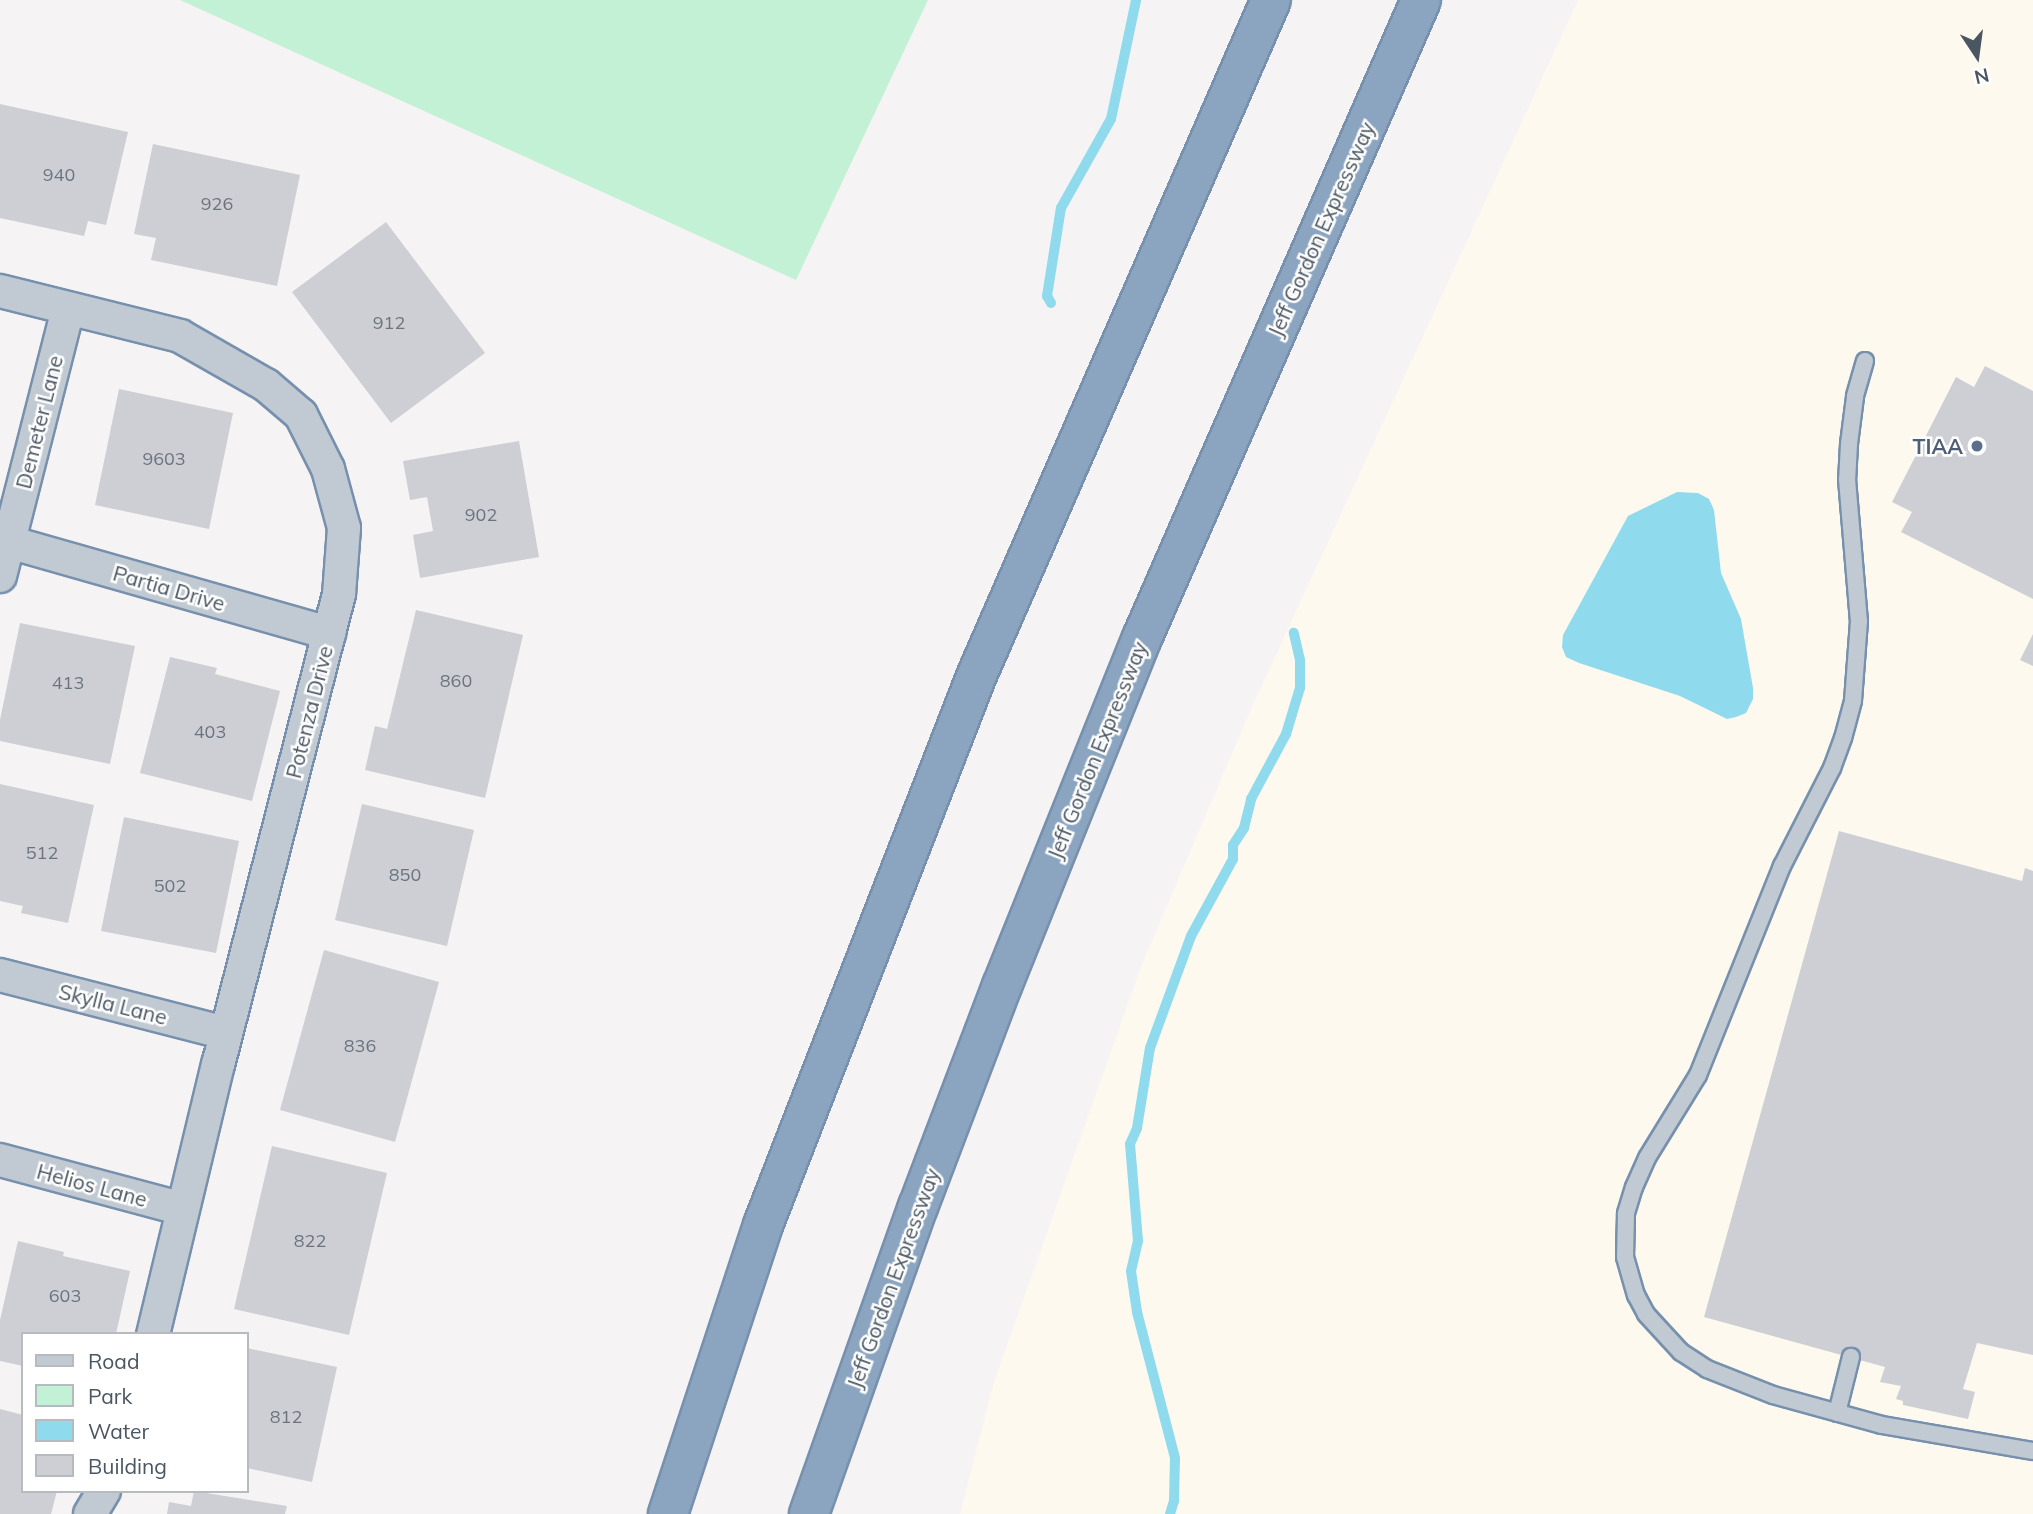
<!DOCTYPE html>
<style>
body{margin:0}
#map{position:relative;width:2033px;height:1514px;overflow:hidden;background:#f5f3f3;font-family:Mulish,sans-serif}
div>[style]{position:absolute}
.commercial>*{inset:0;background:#fdf9ef}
.green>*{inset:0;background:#c3f1d5}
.water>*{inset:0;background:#90daee}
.stream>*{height:10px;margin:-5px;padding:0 5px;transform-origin:5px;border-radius:5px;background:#90daee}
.building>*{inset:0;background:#cdcfd5}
.roads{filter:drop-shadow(2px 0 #7690ad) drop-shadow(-2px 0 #7690ad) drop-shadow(0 2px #7690ad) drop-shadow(0 -2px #7690ad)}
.service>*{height:16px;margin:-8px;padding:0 8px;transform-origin:8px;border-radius:8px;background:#c1cad2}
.minor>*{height:32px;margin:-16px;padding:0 16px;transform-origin:16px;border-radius:16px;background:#c1cad2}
.motorway>*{height:38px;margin:-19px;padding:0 19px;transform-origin:19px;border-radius:19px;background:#8ba5c1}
.dots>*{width:19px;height:19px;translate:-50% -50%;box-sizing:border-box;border:4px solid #fff;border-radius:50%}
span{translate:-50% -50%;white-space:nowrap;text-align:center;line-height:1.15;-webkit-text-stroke:5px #fff;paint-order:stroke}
.number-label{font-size:18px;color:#6b747e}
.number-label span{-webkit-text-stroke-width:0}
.street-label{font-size:21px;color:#4a5661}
.service-label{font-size:21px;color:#4e5e75;font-weight:700}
.right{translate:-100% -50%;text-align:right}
.legend{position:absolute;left:21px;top:1332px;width:228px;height:161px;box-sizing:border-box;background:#fff;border:2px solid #b7bbc0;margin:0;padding:9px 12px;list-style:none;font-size:21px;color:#4a5661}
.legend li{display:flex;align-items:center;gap:14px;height:35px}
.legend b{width:35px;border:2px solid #b7bbc0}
.north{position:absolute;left:1942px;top:21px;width:70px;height:70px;-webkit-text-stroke:5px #fff;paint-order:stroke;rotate:167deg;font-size:19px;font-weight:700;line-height:28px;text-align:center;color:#4a5661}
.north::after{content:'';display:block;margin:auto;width:24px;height:32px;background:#4a5661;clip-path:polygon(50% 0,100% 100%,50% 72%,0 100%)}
</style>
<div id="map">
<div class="commercial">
<div style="clip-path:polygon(1578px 0,2033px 0,2033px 1514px,960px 1514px,993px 1385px,1142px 964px,1251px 709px)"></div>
</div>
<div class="green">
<div style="clip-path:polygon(180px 0,928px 0,796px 280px)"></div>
</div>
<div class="water">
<div style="clip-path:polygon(1677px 492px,1698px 493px,1709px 499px,1714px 510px,1721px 573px,1741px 619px,1753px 688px,1753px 699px,1746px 713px,1736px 717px,1727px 719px,1680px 696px,1579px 663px,1566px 657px,1562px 647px,1563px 635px,1628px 516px)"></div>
</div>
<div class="stream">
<div style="left:1051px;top:303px;width:8px;rotate:-120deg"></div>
<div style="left:1047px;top:296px;width:89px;rotate:-81deg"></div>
<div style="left:1061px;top:208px;width:102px;rotate:-60.7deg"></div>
<div style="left:1111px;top:119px;width:122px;rotate:-78.1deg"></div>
<div style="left:1170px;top:1514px;width:14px;rotate:-73deg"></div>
<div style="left:1174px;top:1501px;width:43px;rotate:-88.7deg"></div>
<div style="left:1175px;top:1458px;width:151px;rotate:-104.6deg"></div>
<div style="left:1137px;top:1312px;width:41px;rotate:-98.3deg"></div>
<div style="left:1131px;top:1271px;width:31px;rotate:-77deg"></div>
<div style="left:1138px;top:1241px;width:97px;rotate:-94.7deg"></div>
<div style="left:1130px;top:1144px;width:17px;rotate:-66deg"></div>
<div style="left:1137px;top:1128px;width:81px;rotate:-80.8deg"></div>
<div style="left:1150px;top:1048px;width:119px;rotate:-69.9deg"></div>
<div style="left:1191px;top:936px;width:88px;rotate:-61.4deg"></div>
<div style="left:1233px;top:859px;width:14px;rotate:-90deg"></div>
<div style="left:1233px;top:845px;width:20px;rotate:-57deg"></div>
<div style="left:1244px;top:828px;width:30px;rotate:-76deg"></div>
<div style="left:1251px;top:799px;width:74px;rotate:-61.7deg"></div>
<div style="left:1286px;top:734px;width:48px;rotate:-73.1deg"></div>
<div style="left:1300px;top:688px;width:28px;rotate:-90deg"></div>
<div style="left:1300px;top:660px;width:28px;rotate:-103deg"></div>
</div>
<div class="building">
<div style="clip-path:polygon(0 104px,128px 132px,106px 225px,88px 221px,84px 236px,0 218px)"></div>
<div style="clip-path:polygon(153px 144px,300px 175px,277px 286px,151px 260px,156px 238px,134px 234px)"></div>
<div style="clip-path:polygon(386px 222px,485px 353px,391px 423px,292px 292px)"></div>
<div style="clip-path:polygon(1985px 366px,2033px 391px,2033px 599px,1901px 532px,1912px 512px,1892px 502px,1956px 377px,1974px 387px)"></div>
<div style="clip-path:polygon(119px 389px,233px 413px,209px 529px,95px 505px)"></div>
<div style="clip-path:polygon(519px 441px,539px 557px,420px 578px,413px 535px,433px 531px,427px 497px,410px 500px,403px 461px)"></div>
<div style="clip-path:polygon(416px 610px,523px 635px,485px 798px,365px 770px,375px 726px,387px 729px)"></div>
<div style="clip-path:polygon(20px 623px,135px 646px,110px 764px,0 741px,0 720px)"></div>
<div style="clip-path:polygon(2033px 634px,2033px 666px,2020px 660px)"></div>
<div style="clip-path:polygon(170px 657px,217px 668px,215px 674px,280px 691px,252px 801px,140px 773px)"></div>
<div style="clip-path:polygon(0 784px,94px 805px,68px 923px,21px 913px,23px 906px,0 901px)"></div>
<div style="clip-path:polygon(362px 804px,474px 830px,447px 946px,335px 920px)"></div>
<div style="clip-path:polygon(124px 817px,239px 841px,216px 953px,101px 931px)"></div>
<div style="clip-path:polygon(1839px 831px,2022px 881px,2025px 868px,2033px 871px,2033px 1355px,1977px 1343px,1963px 1389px,1975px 1392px,1968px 1419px,1903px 1405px,1903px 1401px,1896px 1399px,1901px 1386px,1880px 1382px,1885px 1367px,1704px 1317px)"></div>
<div style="clip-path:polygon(324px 950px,439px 982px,395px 1142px,280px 1110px)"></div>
<div style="clip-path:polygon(272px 1146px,387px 1173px,349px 1335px,234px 1309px)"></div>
<div style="clip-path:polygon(18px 1241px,64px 1252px,63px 1256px,130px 1271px,116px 1334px,23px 1334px,23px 1366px,0 1361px,0 1320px)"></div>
<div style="clip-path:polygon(247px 1348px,337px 1367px,312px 1482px,247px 1468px)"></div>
<div style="clip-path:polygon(0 1409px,23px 1415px,23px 1491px,57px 1491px,51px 1514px,0 1514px)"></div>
<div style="clip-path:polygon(194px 1491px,287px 1506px,285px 1514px,167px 1514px,169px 1502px,191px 1506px)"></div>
</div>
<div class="roads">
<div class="service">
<div style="left:1865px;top:361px;width:37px;rotate:106deg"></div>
<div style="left:1855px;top:397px;width:47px;rotate:97.3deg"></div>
<div style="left:1849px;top:444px;width:35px;rotate:93deg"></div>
<div style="left:1847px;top:479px;width:143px;rotate:85.2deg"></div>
<div style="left:1859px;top:621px;width:80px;rotate:94.3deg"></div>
<div style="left:1853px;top:701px;width:38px;rotate:105deg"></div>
<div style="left:1843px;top:738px;width:32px;rotate:110deg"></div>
<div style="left:1832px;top:768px;width:110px;rotate:117deg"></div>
<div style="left:1782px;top:866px;width:225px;rotate:111.9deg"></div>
<div style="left:1698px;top:1075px;width:97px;rotate:121.6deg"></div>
<div style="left:1647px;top:1158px;width:32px;rotate:114deg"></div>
<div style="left:1634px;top:1187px;width:28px;rotate:107deg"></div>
<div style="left:1626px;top:1214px;width:43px;rotate:91.3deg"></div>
<div style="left:1625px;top:1257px;width:40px;rotate:74deg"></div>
<div style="left:1636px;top:1295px;width:21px;rotate:62deg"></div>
<div style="left:1646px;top:1314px;width:52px;rotate:47.4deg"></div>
<div style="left:1681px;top:1352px;width:31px;rotate:33deg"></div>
<div style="left:1707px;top:1369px;width:71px;rotate:21.5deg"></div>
<div style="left:1773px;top:1395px;width:113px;rotate:15.4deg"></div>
<div style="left:1882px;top:1425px;width:153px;rotate:9.8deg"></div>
<div style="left:1837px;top:1413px;width:58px;rotate:-76deg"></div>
</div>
<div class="minor">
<div style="left:0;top:291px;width:186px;rotate:14deg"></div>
<div style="left:180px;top:336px;width:99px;rotate:29.7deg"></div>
<div style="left:266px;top:385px;width:46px;rotate:40.6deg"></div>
<div style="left:301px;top:415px;width:60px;rotate:63.4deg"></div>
<div style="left:328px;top:469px;width:61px;rotate:74.8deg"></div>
<div style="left:344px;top:528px;width:66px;rotate:94.3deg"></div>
<div style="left:339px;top:594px;width:485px;rotate:104.4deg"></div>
<div style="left:218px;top:1064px;width:278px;rotate:103.5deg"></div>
<div style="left:9px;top:542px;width:333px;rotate:15.9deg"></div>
<div style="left:0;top:576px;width:276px;rotate:-75.7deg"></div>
<div style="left:0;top:975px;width:233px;rotate:14.4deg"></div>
<div style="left:0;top:1160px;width:189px;rotate:15deg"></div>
<div style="left:90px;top:1514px;width:27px;rotate:-59deg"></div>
</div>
<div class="motorway">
<div style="left:668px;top:1514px;width:304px;rotate:-71.8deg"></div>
<div style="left:763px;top:1225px;width:588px;rotate:-68.76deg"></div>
<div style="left:976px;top:677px;width:738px;rotate:-66.46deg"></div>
<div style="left:809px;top:1514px;width:326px;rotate:-70.5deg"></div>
<div style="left:918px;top:1207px;width:236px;rotate:-69.2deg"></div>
<div style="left:1002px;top:986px;width:375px;rotate:-68.1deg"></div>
<div style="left:1142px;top:638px;width:696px;rotate:-66.38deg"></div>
</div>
</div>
<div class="dots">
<div style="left:1977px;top:446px;background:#5c6f8a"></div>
</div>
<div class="number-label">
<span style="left:59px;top:175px">940</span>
<span style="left:217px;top:204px">926</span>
<span style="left:389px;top:323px">912</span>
<span style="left:164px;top:459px">9603</span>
<span style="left:481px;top:515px">902</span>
<span style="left:456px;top:681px">860</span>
<span style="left:68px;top:683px">413</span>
<span style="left:210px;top:732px">403</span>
<span style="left:42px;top:853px">512</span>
<span style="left:405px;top:875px">850</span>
<span style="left:170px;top:886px">502</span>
<span style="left:360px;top:1046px">836</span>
<span style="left:310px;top:1241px">822</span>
<span style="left:65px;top:1296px">603</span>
<span style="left:286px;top:1417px">812</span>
</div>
<div class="street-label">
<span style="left:1321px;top:229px;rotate:-66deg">Jeff Gordon Expressway</span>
<span style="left:39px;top:422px;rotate:-76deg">Demeter Lane</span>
<span style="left:169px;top:588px;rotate:16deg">Partia Drive</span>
<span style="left:309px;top:712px;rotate:-76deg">Potenza Drive</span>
<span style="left:1097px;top:750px;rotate:-68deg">Jeff Gordon Expressway</span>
<span style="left:113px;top:1004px;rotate:14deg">Skylla Lane</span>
<span style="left:92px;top:1185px;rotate:15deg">Helios Lane</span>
<span style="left:893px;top:1278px;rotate:-70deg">Jeff Gordon Expressway</span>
</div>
<div class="service-label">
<span class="right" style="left:1963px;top:446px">TIAA</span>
</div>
<ul class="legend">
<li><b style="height:9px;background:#c1cad2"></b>Road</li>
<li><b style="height:19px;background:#c3f1d5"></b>Park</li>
<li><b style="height:19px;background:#90daee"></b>Water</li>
<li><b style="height:19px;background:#cdcfd5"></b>Building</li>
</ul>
<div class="north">N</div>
</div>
